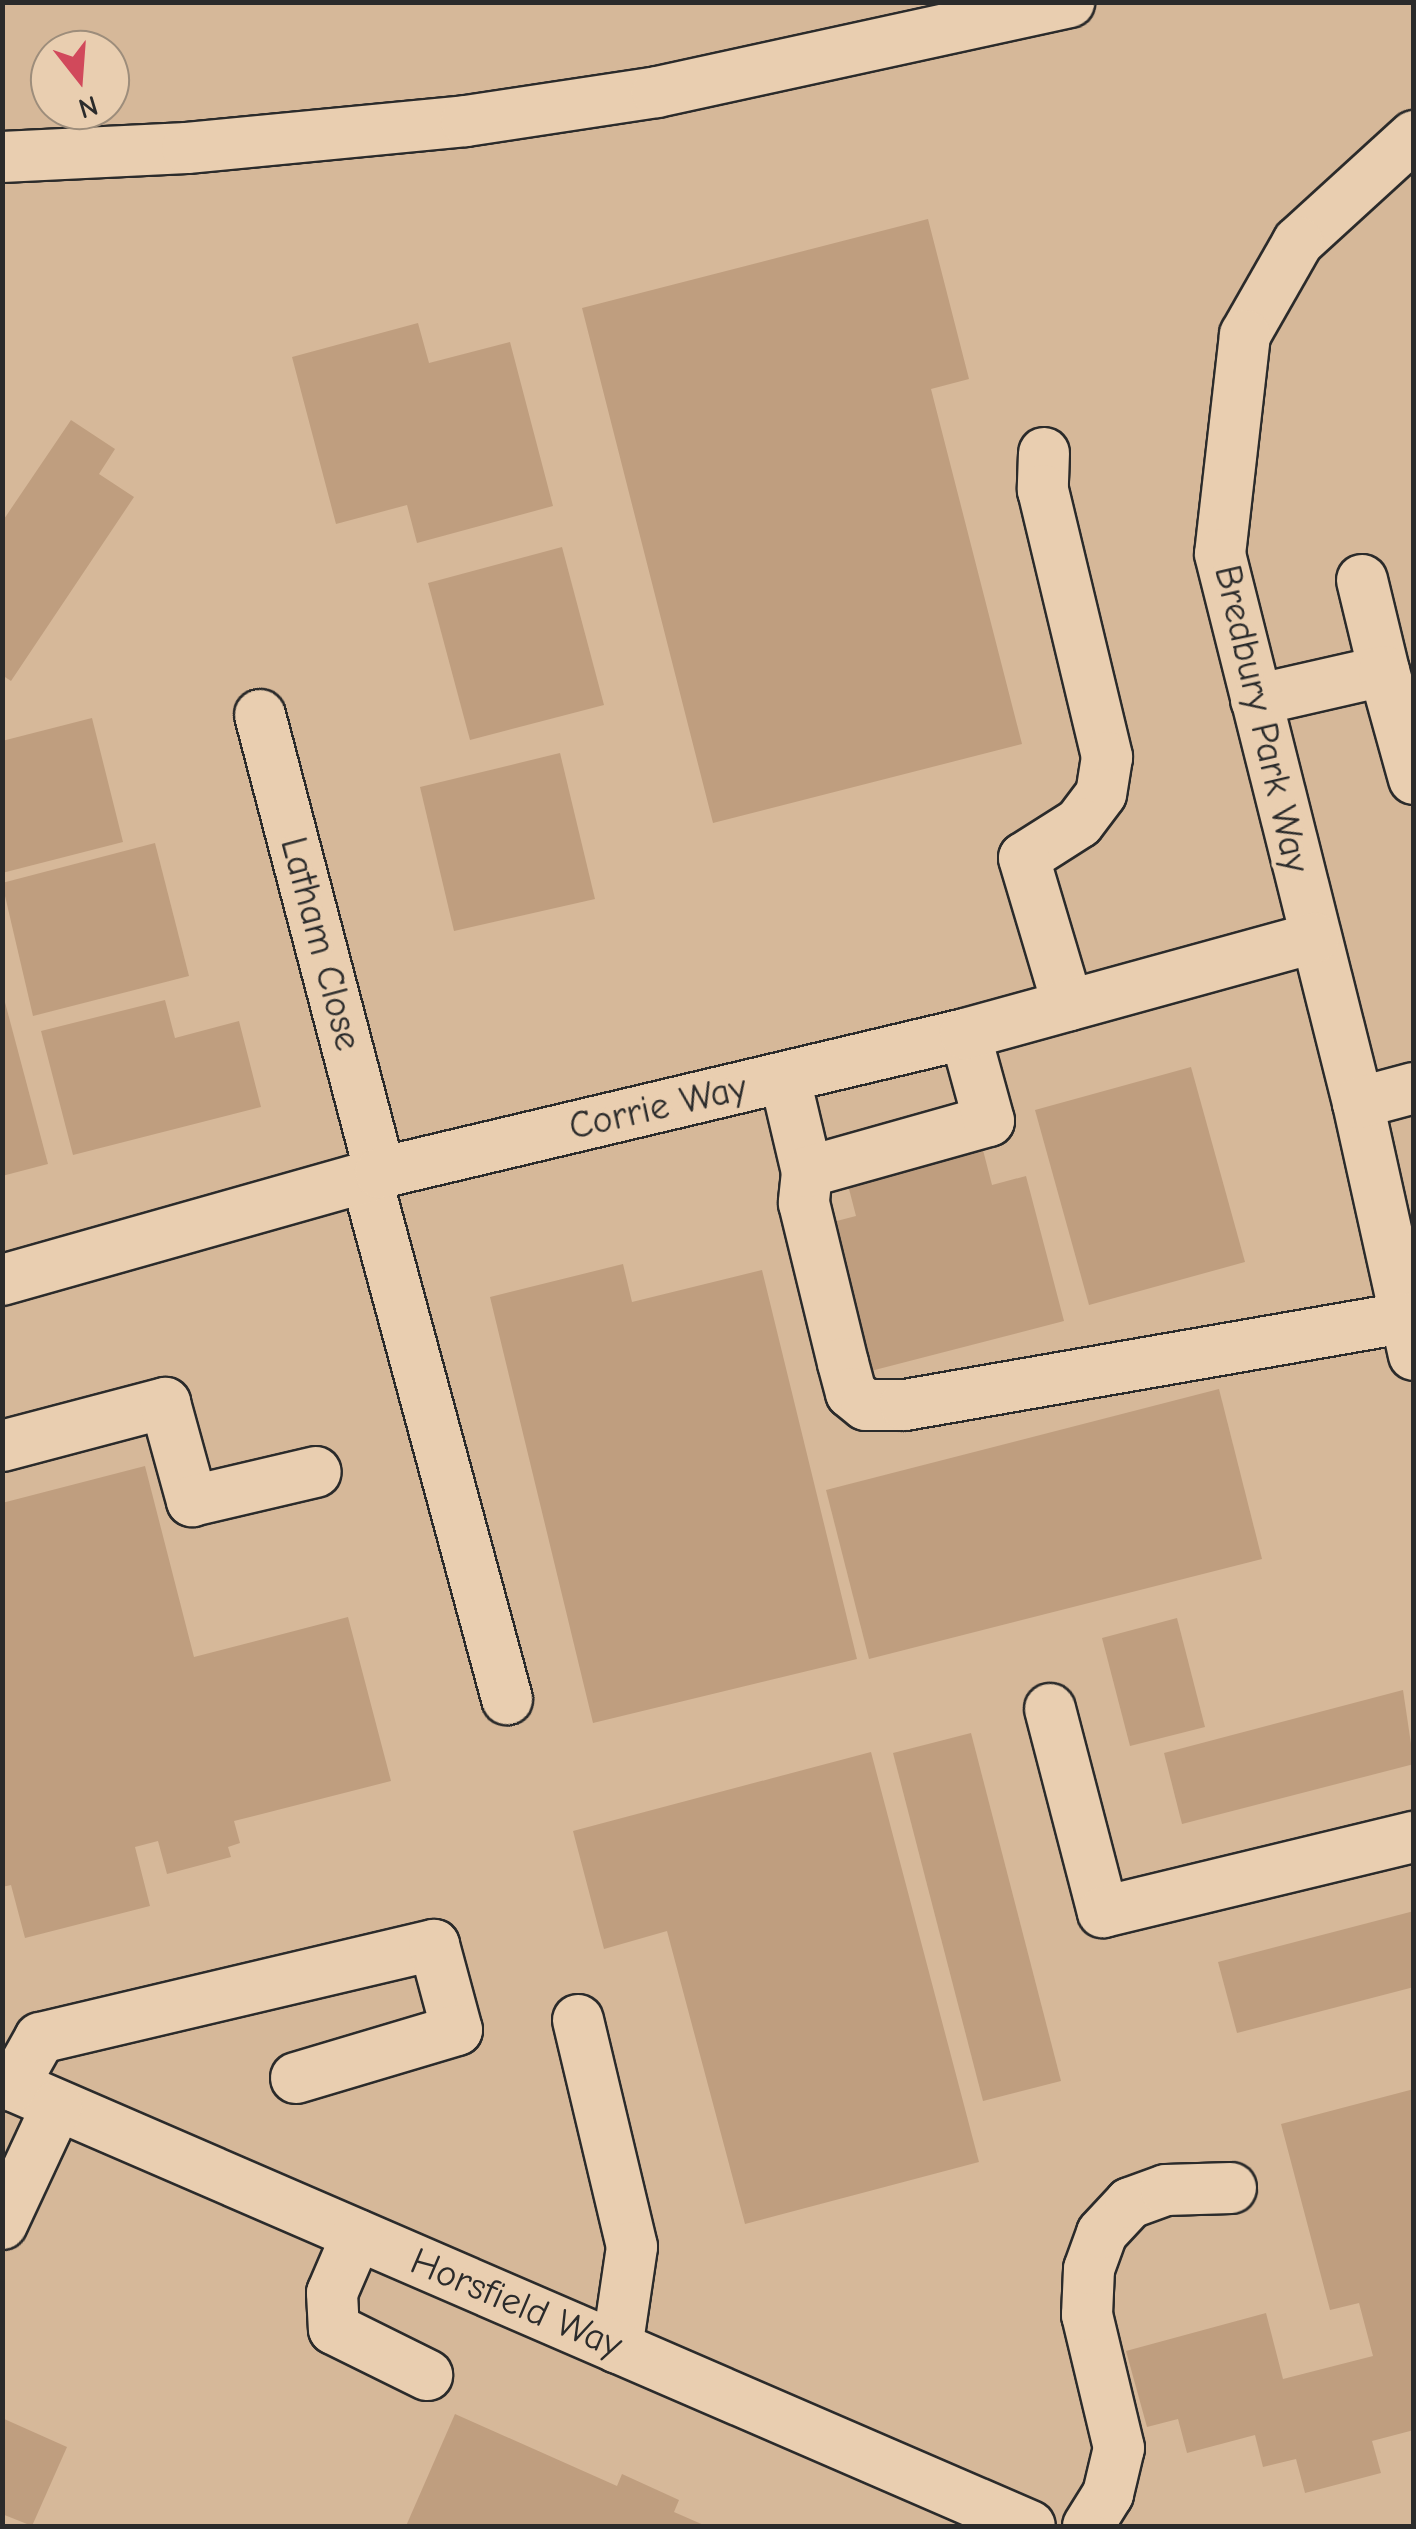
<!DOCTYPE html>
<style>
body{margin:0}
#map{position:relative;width:1416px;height:2529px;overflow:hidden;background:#e6c7a7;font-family:"Comic Neue",sans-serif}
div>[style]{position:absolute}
.built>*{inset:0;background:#d6b899}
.building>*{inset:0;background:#bf9e7f}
.roads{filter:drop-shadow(2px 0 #2b2b2b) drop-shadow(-2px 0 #2b2b2b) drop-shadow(0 2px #2b2b2b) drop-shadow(0 -2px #2b2b2b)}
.minor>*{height:50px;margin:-25px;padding:0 25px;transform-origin:25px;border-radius:25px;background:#e9ceb0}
span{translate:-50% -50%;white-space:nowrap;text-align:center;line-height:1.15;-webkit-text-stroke:9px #e9ceb0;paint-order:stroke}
.street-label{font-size:38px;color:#2b2b2b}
.frame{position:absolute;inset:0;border:5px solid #2b2b2b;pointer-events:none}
.north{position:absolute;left:30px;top:30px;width:100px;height:100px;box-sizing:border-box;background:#e9ceb0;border:2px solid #9d8d7b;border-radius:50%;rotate:163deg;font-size:28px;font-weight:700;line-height:40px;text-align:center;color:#2b2b2b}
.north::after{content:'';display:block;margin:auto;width:35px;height:45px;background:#d1495b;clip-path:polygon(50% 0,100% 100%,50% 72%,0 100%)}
</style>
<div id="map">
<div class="built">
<div style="clip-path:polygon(evenodd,3px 3px,1413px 3px,1413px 2526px,3px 2526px,3px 3px,50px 50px,110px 50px,110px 110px,50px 110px,50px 50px)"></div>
</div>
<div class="building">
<div style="clip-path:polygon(928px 219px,969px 379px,931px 389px,1022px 744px,713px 823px,582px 308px)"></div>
<div style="clip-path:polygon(418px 323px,429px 363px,510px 342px,553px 506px,417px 543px,407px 505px,336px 524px,292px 357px)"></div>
<div style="clip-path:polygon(71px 420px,115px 449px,99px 474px,134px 497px,11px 681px,2px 675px,2px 522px)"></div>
<div style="clip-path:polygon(562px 547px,604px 705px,470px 740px,428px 583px)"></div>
<div style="clip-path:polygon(92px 718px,123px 842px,2px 873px,2px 741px)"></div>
<div style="clip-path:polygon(560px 753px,595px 899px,454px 931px,420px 787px)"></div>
<div style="clip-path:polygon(155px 843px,189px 976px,33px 1016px,2px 883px)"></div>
<div style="clip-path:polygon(2px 991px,48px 1164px,2px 1176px)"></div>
<div style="clip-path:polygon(165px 1000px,175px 1038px,239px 1021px,261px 1107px,73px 1155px,41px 1031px)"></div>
<div style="clip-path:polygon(1191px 1067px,1245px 1262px,1089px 1305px,1035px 1110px)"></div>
<div style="clip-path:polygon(983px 1150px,992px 1185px,1026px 1176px,1064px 1321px,863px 1373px,825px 1224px,856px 1216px,848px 1185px)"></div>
<div style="clip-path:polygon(623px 1264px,632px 1302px,762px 1270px,857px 1659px,593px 1723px,490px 1297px)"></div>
<div style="clip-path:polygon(1219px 1389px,1262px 1559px,869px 1659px,826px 1490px)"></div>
<div style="clip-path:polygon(145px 1466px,194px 1657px,348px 1617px,391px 1781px,234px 1821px,240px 1843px,228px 1847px,231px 1857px,167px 1874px,158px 1841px,135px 1847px,150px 1906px,25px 1938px,11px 1885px,2px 1887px,2px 1503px)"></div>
<div style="clip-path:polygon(1177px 1618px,1205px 1727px,1130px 1746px,1102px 1638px)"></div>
<div style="clip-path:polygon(1403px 1690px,1414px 1764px,1182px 1824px,1164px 1753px)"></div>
<div style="clip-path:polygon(971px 1733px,1061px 2081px,983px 2101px,893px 1753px)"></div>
<div style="clip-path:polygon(871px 1752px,979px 2162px,745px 2224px,667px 1931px,604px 1949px,573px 1831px)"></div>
<div style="clip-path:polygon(1414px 1911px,1414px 1987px,1237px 2033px,1218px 1962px)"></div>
<div style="clip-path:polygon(1414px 2089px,1414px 2430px,1372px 2441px,1381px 2473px,1305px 2493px,1296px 2459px,1263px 2467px,1255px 2435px,1187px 2453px,1178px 2419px,1147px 2427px,1126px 2351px,1266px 2313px,1283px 2379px,1373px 2356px,1359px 2303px,1330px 2310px,1281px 2124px)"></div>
<div style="clip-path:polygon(455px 2414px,617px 2486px,622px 2474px,679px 2500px,674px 2512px,706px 2526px,406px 2526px)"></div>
<div style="clip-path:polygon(2px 2418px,67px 2447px,32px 2526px,2px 2514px)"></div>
</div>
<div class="roads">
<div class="minor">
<div style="left:1414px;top:136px;width:157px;rotate:137.6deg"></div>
<div style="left:1298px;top:242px;width:107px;rotate:119.7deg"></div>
<div style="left:1245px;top:335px;width:220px;rotate:96.5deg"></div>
<div style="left:1220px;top:554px;width:566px;rotate:75.89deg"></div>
<div style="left:1358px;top:1103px;width:258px;rotate:77.5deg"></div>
<div style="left:2px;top:157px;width:185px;rotate:-2.8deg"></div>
<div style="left:187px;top:148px;width:280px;rotate:-5.5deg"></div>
<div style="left:466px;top:121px;width:193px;rotate:-8.6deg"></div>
<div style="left:657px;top:92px;width:422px;rotate:-12.3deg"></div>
<div style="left:1044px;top:453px;width:37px;rotate:92deg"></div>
<div style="left:1043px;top:490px;width:275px;rotate:76.5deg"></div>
<div style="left:1107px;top:757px;width:37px;rotate:99deg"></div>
<div style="left:1101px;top:794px;width:36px;rotate:127deg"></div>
<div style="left:1079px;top:823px;width:65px;rotate:147.5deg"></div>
<div style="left:1024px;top:858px;width:154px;rotate:73.4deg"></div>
<div style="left:1362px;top:580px;width:94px;rotate:76.4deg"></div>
<div style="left:1256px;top:700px;width:131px;rotate:-12.8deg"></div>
<div style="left:1384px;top:671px;width:112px;rotate:74.5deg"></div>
<div style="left:260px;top:715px;width:473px;rotate:75.3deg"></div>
<div style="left:785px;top:1079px;width:96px;rotate:76.7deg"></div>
<div style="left:807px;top:1172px;width:31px;rotate:96deg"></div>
<div style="left:804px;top:1203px;width:165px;rotate:76.3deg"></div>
<div style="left:843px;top:1363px;width:31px;rotate:75deg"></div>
<div style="left:851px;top:1393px;width:19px;rotate:39deg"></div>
<div style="left:866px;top:1405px;width:39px"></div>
<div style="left:905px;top:1405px;width:506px;rotate:-9.91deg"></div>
<div style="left:1358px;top:1103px;width:58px;rotate:-15deg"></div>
<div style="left:807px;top:1172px;width:189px;rotate:-15.7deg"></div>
<div style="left:989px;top:1121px;width:90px;rotate:-105.4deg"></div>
<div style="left:366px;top:1177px;width:541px;rotate:74.88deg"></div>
<div style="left:2px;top:1280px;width:393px;rotate:-15.8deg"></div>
<div style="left:380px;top:1173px;width:601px;rotate:-13.37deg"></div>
<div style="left:965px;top:1034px;width:362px;rotate:-15.4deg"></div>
<div style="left:2px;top:1446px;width:169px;rotate:-14.8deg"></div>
<div style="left:165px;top:1403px;width:102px;rotate:74.6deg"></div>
<div style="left:192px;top:1501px;width:127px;rotate:-13.2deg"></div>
<div style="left:1050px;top:1709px;width:210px;rotate:75.4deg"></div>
<div style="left:1103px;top:1912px;width:320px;rotate:-13.6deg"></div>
<div style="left:578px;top:2020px;width:233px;rotate:76.6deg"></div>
<div style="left:632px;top:2247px;width:102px;rotate:98.4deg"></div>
<div style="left:2px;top:2081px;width:1120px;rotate:23.41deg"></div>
<div style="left:13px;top:2086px;width:55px;rotate:-60.6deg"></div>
<div style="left:40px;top:2038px;width:405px;rotate:-13.3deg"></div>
<div style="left:434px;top:1945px;width:88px;rotate:74.9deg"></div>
<div style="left:457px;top:2030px;width:168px;rotate:163.4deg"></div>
<div style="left:2px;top:2224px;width:130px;rotate:-65deg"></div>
<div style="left:357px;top:2235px;width:63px;rotate:113.3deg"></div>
<div style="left:332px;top:2293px;width:36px;rotate:87deg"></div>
<div style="left:334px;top:2329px;width:104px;rotate:26.3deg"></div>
<div style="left:1088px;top:2526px;width:38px;rotate:-58deg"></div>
<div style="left:1108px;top:2494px;width:47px;rotate:-76.6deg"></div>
<div style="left:1119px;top:2448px;width:137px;rotate:-103.5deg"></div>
<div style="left:1087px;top:2315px;width:46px;rotate:-87.5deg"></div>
<div style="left:1089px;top:2269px;width:38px;rotate:-70deg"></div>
<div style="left:1102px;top:2233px;width:41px;rotate:-47deg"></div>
<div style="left:1130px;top:2203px;width:38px;rotate:-20deg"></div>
<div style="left:1166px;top:2190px;width:65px;rotate:-1.8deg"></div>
</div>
</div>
<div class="street-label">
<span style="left:1261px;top:719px;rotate:77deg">Bredbury Park Way</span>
<span style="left:320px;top:944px;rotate:75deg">Latham Close</span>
<span style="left:658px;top:1108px;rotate:-13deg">Corrie Way</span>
<span style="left:516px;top:2304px;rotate:23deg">Horsfield Way</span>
</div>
<div class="frame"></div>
<div class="north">N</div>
</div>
